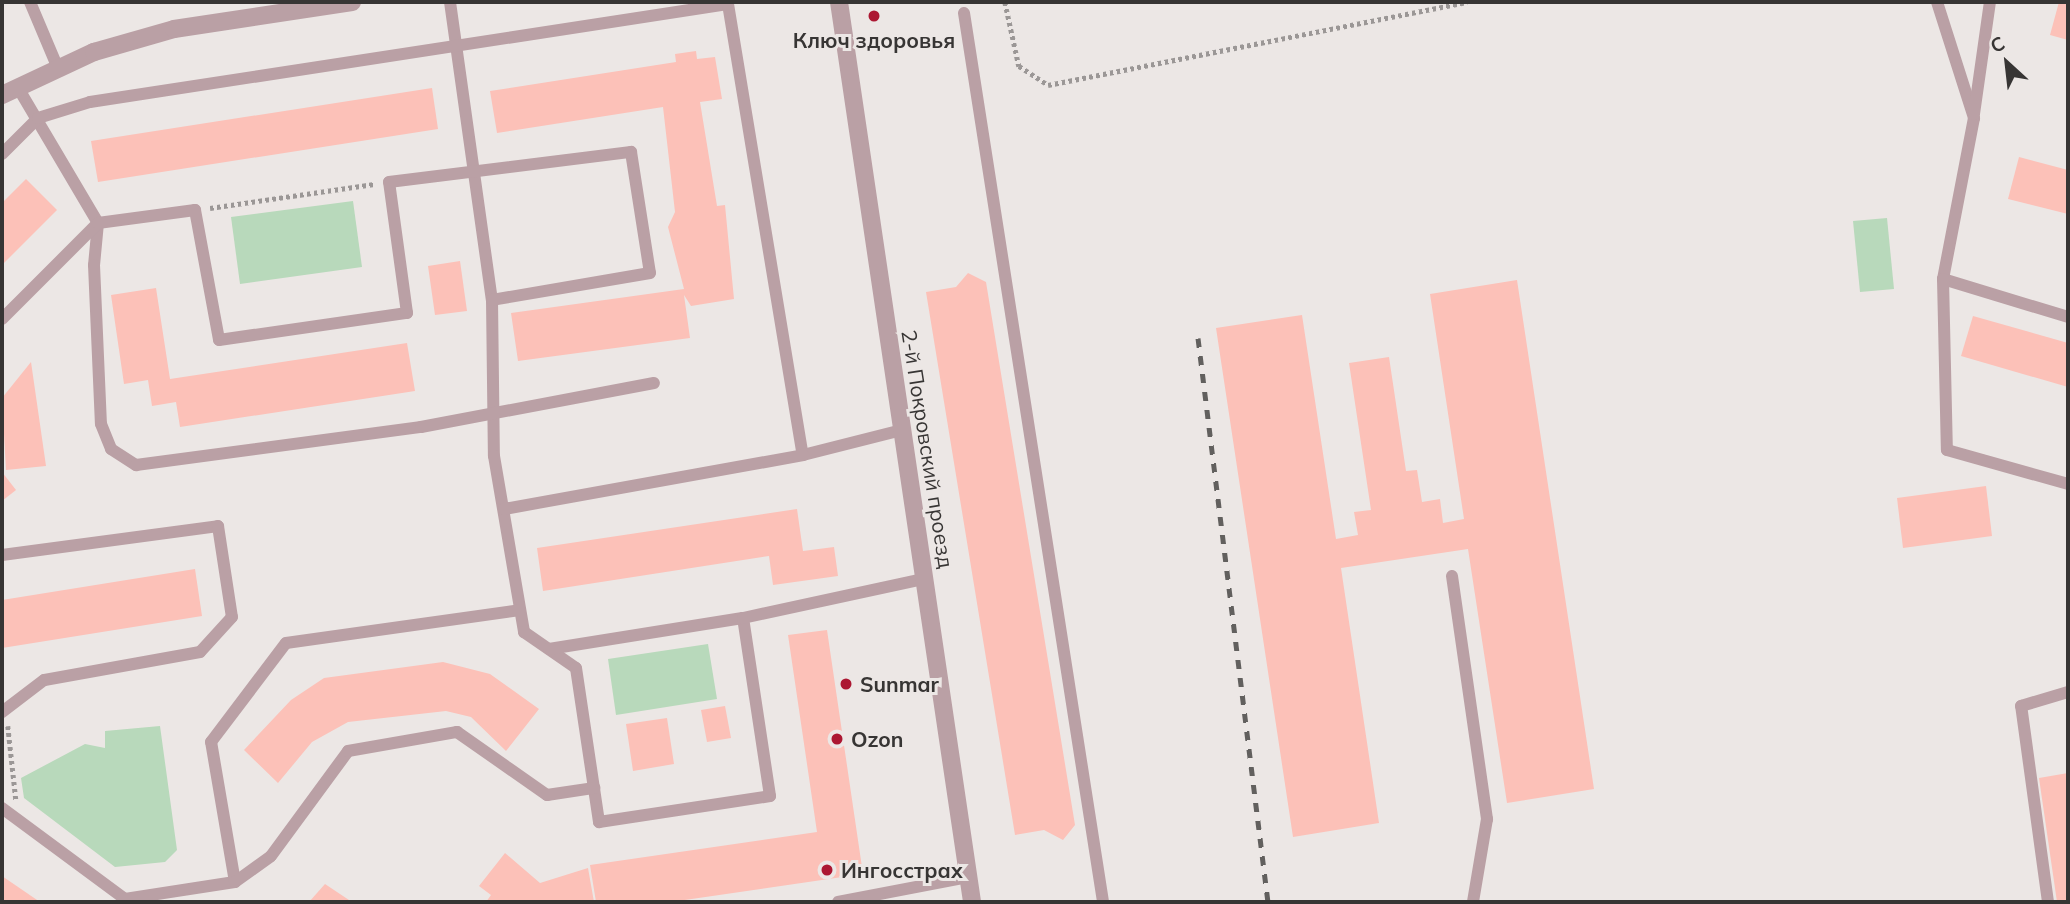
<!DOCTYPE html>
<meta charset="utf-8">
<style>
body{margin:0}
#map{position:relative;width:2070px;height:904px;overflow:hidden;background:#ece7e5;font-family:Mulish,sans-serif}
div>[style]{position:absolute}
.green>*{inset:0;background:#b8d9bb}
.building>*{inset:0;background:#fcc1b8}
.path>*{height:4.5px;margin-top:-2.25px;transform-origin:0;background:repeating-linear-gradient(90deg,#9b9796 0 3.5px,transparent 0 7px)}
.service>*{height:12px;margin:-6px;padding:0 6px;transform-origin:6px;border-radius:6px;background:#baa0a5}
.minor>*{height:18px;margin:-9px;padding:0 9px;transform-origin:9px;border-radius:9px;background:#baa0a5}
.rail>*{height:5px;margin-top:-2.5px;transform-origin:0;background:repeating-linear-gradient(90deg,#62605e 0 9px,transparent 0 18px)}
.dots>*{width:19px;height:19px;translate:-50% -50%;box-sizing:border-box;border:4px solid #ece7e5;border-radius:50%}
span{translate:-50% -50%;white-space:nowrap;text-align:center;line-height:1.15;-webkit-text-stroke:6px #ece7e5;paint-order:stroke}
.poi-label{font-size:21px;color:#373534;font-weight:700}
.left{translate:0 -50%;text-align:left}
.street-label{font-size:21px;color:#373534}
.frame{position:absolute;inset:0;border:4px solid #373534;pointer-events:none}
.north{position:absolute;left:1972px;top:28px;width:70px;height:70px;-webkit-text-stroke:5px #ece7e5;paint-order:stroke;rotate:333deg;font-size:19px;font-weight:700;line-height:28px;text-align:center;color:#373534}
.north::after{content:'';display:block;margin:auto;width:24px;height:32px;background:#373534;clip-path:polygon(50% 0,100% 100%,50% 72%,0 100%)}
</style>
<div id="map">
<div class="green">
<div style="clip-path:polygon(353px 201px,362px 267px,240px 284px,231px 217px)"></div>
<div style="clip-path:polygon(1887px 218px,1894px 289px,1860px 292px,1853px 221px)"></div>
<div style="clip-path:polygon(708px 644px,717px 699px,616px 715px,608px 659px)"></div>
<div style="clip-path:polygon(160px 726px,177px 850px,165px 862px,115px 867px,24px 798px,21px 778px,85px 744px,105px 748px,105px 731px)"></div>
</div>
<div class="building">
<div style="clip-path:polygon(2059px 2px,2068px 2px,2068px 40px,2050px 35px)"></div>
<div style="clip-path:polygon(696px 51px,697px 59px,715px 57px,722px 99px,700px 102px,717px 206px,725px 205px,734px 299px,691px 306px,684px 295px,690px 338px,518px 361px,511px 313px,684px 289px,668px 227px,675px 212px,663px 107px,497px 133px,490px 91px,676px 62px,675px 54px)"></div>
<div style="clip-path:polygon(432px 88px,438px 129px,98px 182px,91px 141px)"></div>
<div style="clip-path:polygon(2019px 157px,2068px 170px,2068px 214px,2008px 199px)"></div>
<div style="clip-path:polygon(26px 179px,57px 210px,2px 265px,2px 203px)"></div>
<div style="clip-path:polygon(460px 261px,467px 311px,435px 315px,428px 266px)"></div>
<div style="clip-path:polygon(968px 273px,986px 282px,1075px 825px,1063px 840px,1044px 830px,1015px 835px,926px 292px,956px 287px)"></div>
<div style="clip-path:polygon(1517px 280px,1594px 789px,1507px 803px,1468px 549px,1341px 568px,1379px 823px,1293px 837px,1216px 328px,1302px 315px,1336px 539px,1358px 535px,1354px 512px,1371px 510px,1349px 363px,1389px 357px,1406px 471px,1417px 470px,1422px 502px,1440px 499px,1443px 523px,1464px 519px,1430px 294px)"></div>
<div style="clip-path:polygon(156px 288px,170px 379px,407px 343px,415px 391px,180px 427px,176px 402px,152px 406px,148px 380px,124px 384px,111px 295px)"></div>
<div style="clip-path:polygon(1973px 316px,2068px 343px,2068px 387px,1961px 356px)"></div>
<div style="clip-path:polygon(31px 362px,46px 466px,6px 470px,2px 398px)"></div>
<div style="clip-path:polygon(2px 472px,16px 490px,2px 501px)"></div>
<div style="clip-path:polygon(1986px 486px,1992px 536px,1903px 548px,1897px 498px)"></div>
<div style="clip-path:polygon(797px 509px,803px 551px,834px 547px,838px 576px,773px 585px,769px 556px,543px 591px,537px 548px)"></div>
<div style="clip-path:polygon(195px 569px,202px 616px,2px 648px,2px 600px)"></div>
<div style="clip-path:polygon(827px 630px,863px 874px,671px 902px,596px 902px,590px 865px,817px 832px,788px 635px)"></div>
<div style="clip-path:polygon(443px 662px,490px 674px,539px 709px,506px 751px,471px 717px,446px 711px,348px 722px,312px 742px,278px 783px,244px 750px,291px 700px,324px 678px)"></div>
<div style="clip-path:polygon(725px 706px,731px 738px,707px 742px,701px 710px)"></div>
<div style="clip-path:polygon(667px 718px,674px 764px,633px 771px,626px 724px)"></div>
<div style="clip-path:polygon(2068px 773px,2068px 902px,2057px 902px,2039px 778px)"></div>
<div style="clip-path:polygon(505px 853px,540px 883px,588px 868px,594px 902px,486px 902px,491px 895px,479px 886px)"></div>
<div style="clip-path:polygon(2px 876px,40px 902px,2px 902px)"></div>
<div style="clip-path:polygon(325px 884px,352px 902px,309px 902px)"></div>
</div>
<div class="path">
<div style="left:1005px;top:2px;width:66px;rotate:77.7deg"></div>
<div style="left:1019px;top:66px;width:35px;rotate:33deg"></div>
<div style="left:1048px;top:85px;width:427px;rotate:-11.2deg"></div>
<div style="left:210px;top:208px;width:166px;rotate:-8.3deg"></div>
<div style="left:8px;top:726px;width:74px;rotate:83.8deg"></div>
</div>
<div class="service">
<div style="left:30px;top:2px;width:69px;rotate:67.1deg"></div>
<div style="left:450px;top:2px;width:301px;rotate:82deg"></div>
<div style="left:492px;top:300px;width:156px;rotate:89.3deg"></div>
<div style="left:494px;top:456px;width:179px;rotate:80.3deg"></div>
<div style="left:524px;top:632px;width:63px;rotate:34.7deg"></div>
<div style="left:576px;top:668px;width:156px;rotate:81.5deg"></div>
<div style="left:599px;top:822px;width:173px;rotate:-8.6deg"></div>
<div style="left:770px;top:796px;width:180px;rotate:-98.6deg"></div>
<div style="left:1937px;top:2px;width:122px;rotate:72.3deg"></div>
<div style="left:1974px;top:118px;width:164px;rotate:100.9deg"></div>
<div style="left:1943px;top:279px;width:131px;rotate:16.9deg"></div>
<div style="left:964px;top:13px;width:900px;rotate:81.11deg"></div>
<div style="left:17px;top:86px;width:159px;rotate:59.4deg"></div>
<div style="left:98px;top:223px;width:42px;rotate:95.4deg"></div>
<div style="left:94px;top:265px;width:159px;rotate:87.5deg"></div>
<div style="left:101px;top:424px;width:27px;rotate:68deg"></div>
<div style="left:111px;top:449px;width:30px;rotate:33deg"></div>
<div style="left:136px;top:465px;width:288px;rotate:-7.6deg"></div>
<div style="left:421px;top:427px;width:237px;rotate:-10.7deg"></div>
<div style="left:1974px;top:114px;width:113px;rotate:-81.9deg"></div>
<div style="left:2px;top:154px;width:51px;rotate:-45deg"></div>
<div style="left:38px;top:118px;width:54px;rotate:-17.1deg"></div>
<div style="left:90px;top:102px;width:645px;rotate:-8.73deg"></div>
<div style="left:728px;top:4px;width:457px;rotate:80.6deg"></div>
<div style="left:803px;top:455px;width:102px;rotate:-14.2deg"></div>
<div style="left:1943px;top:279px;width:171px;rotate:88.7deg"></div>
<div style="left:1947px;top:450px;width:126px;rotate:15.7deg"></div>
<div style="left:2px;top:319px;width:136px;rotate:-45deg"></div>
<div style="left:98px;top:223px;width:98px;rotate:-7.6deg"></div>
<div style="left:195px;top:210px;width:132px;rotate:79.5deg"></div>
<div style="left:219px;top:340px;width:190px;rotate:-8.2deg"></div>
<div style="left:407px;top:313px;width:132px;rotate:-97.8deg"></div>
<div style="left:389px;top:182px;width:244px;rotate:-7.1deg"></div>
<div style="left:631px;top:152px;width:122px;rotate:81.1deg"></div>
<div style="left:650px;top:273px;width:160px;rotate:170.3deg"></div>
<div style="left:504px;top:509px;width:304px;rotate:-10.2deg"></div>
<div style="left:2px;top:555px;width:218px;rotate:-7.6deg"></div>
<div style="left:218px;top:526px;width:92px;rotate:81.3deg"></div>
<div style="left:232px;top:617px;width:47px;rotate:132.4deg"></div>
<div style="left:200px;top:652px;width:158px;rotate:169.8deg"></div>
<div style="left:44px;top:680px;width:53px;rotate:142.7deg"></div>
<div style="left:1452px;top:576px;width:246px;rotate:81.8deg"></div>
<div style="left:1487px;top:819px;width:84px;rotate:99.6deg"></div>
<div style="left:549px;top:649px;width:196px;rotate:-9.1deg"></div>
<div style="left:743px;top:618px;width:185px;rotate:-12.2deg"></div>
<div style="left:2px;top:808px;width:153px;rotate:36.5deg"></div>
<div style="left:125px;top:899px;width:111px;rotate:-8.8deg"></div>
<div style="left:235px;top:882px;width:142px;rotate:-99.7deg"></div>
<div style="left:211px;top:742px;width:124px;rotate:-52.9deg"></div>
<div style="left:286px;top:643px;width:236px;rotate:-8deg"></div>
<div style="left:235px;top:882px;width:44px;rotate:-35.8deg"></div>
<div style="left:271px;top:856px;width:130px;rotate:-53.7deg"></div>
<div style="left:348px;top:751px;width:111px;rotate:-9.9deg"></div>
<div style="left:457px;top:732px;width:110px;rotate:35deg"></div>
<div style="left:547px;top:795px;width:48px;rotate:-8.5deg"></div>
<div style="left:838px;top:902px;width:132px;rotate:-10.9deg"></div>
<div style="left:2048px;top:902px;width:198px;rotate:-97.8deg"></div>
<div style="left:2021px;top:706px;width:49px;rotate:-16.6deg"></div>
</div>
<div class="minor">
<div style="left:839px;top:2px;width:910px;rotate:81.59deg"></div>
<div style="left:2px;top:95px;width:102px;rotate:-25.1deg"></div>
<div style="left:94px;top:52px;width:83px;rotate:-16deg"></div>
<div style="left:174px;top:29px;width:180px;rotate:-8.6deg"></div>
</div>
<div class="rail">
<div style="left:1198px;top:338px;width:568px;rotate:82.93deg"></div>
</div>
<div class="dots">
<div style="left:874px;top:16px;background:#ac1732"></div>
<div style="left:846px;top:684px;background:#ac1732"></div>
<div style="left:837px;top:739px;background:#ac1732"></div>
<div style="left:827px;top:870px;background:#ac1732"></div>
</div>
<div class="poi-label">
<span style="left:874px;top:40px">Ключ здоровья</span>
<span class="left" style="left:860px;top:684px">Sunmar</span>
<span class="left" style="left:851px;top:739px">Ozon</span>
<span class="left" style="left:841px;top:870px">Ингосстрах</span>
</div>
<div class="street-label">
<span style="left:928px;top:449px;rotate:81deg">2-й Покровский проезд</span>
</div>
<div class="frame"></div>
<div class="north">С</div>
</div>
